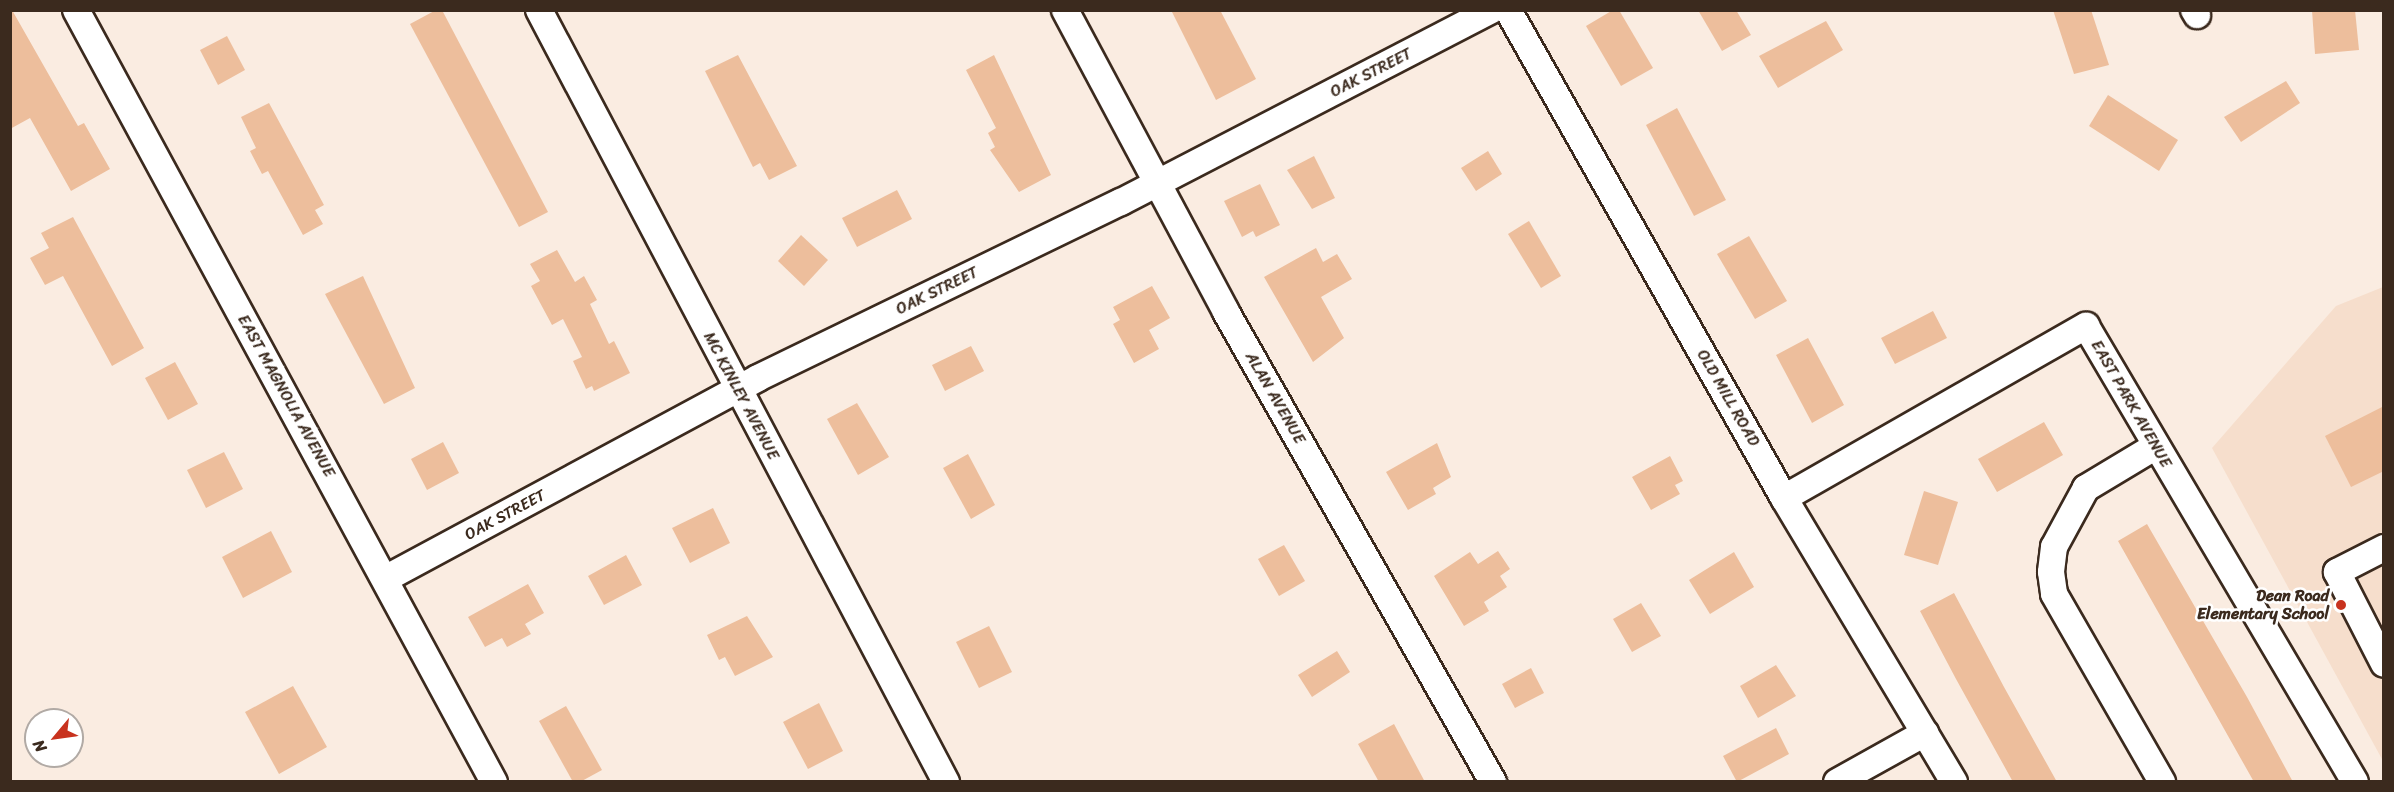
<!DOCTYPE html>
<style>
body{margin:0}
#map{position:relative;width:2394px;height:792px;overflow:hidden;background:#faece1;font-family:Sriracha,sans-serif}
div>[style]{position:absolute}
.built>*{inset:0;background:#f6decc}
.building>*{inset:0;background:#edbe9c}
.roads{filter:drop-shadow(2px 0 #3b2a1e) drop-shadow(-2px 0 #3b2a1e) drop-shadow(0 2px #3b2a1e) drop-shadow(0 -2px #3b2a1e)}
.minor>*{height:26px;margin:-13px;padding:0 13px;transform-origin:13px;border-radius:13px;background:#fff}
.dots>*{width:16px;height:16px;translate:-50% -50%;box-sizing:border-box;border:3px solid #fff;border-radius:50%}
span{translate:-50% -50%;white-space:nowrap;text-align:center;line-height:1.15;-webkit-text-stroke:5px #fff;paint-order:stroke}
.street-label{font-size:16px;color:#3b2a1e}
.poi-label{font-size:16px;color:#3b2a1e;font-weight:700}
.right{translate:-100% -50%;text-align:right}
.frame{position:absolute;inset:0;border:12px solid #3b2a1e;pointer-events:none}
.north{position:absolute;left:24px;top:708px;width:60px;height:60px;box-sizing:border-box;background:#fff;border:2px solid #b1aaa5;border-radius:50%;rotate:241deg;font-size:16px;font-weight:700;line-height:24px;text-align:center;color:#3b2a1e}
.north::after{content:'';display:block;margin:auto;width:21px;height:27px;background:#c8321e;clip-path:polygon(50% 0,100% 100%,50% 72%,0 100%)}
</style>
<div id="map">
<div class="built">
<div style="clip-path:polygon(2383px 287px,2383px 761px,2212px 448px,2336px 306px)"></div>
</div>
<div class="building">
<div style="clip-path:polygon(12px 10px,78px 126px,84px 123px,110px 169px,71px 191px,30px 118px,10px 129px)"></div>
<div style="clip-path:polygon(436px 10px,442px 10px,548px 212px,519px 227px,410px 24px)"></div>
<div style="clip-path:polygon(1171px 10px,1220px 10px,1256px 79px,1216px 100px)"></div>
<div style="clip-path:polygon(1613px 10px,1619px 10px,1653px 68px,1621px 86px,1586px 26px)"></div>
<div style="clip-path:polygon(1698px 10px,1736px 10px,1751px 35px,1722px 51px)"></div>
<div style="clip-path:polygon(2053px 10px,2091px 10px,2109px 65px,2074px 74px)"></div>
<div style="clip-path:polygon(2312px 10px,2355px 10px,2359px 50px,2315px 54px)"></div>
<div style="clip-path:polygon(1826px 21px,1843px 50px,1778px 88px,1759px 56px)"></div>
<div style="clip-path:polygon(227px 36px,245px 70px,218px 85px,200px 50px)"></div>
<div style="clip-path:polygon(738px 55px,797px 166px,769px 180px,760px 163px,753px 167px,705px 71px)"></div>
<div style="clip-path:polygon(994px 55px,1051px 175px,1019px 192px,990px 150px,995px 147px,988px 133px,996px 128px,966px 70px)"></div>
<div style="clip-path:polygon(2286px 81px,2300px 103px,2241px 142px,2224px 117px)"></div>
<div style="clip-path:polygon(2108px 95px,2178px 140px,2159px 171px,2089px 126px)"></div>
<div style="clip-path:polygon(269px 103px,324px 205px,315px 210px,323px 224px,303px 235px,268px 171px,262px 174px,250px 151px,256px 148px,241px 117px)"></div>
<div style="clip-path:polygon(1677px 108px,1726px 200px,1694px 216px,1646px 125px)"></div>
<div style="clip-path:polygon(1488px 151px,1502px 174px,1476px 191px,1461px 168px)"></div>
<div style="clip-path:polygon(1314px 156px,1335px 198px,1312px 209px,1287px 170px)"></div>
<div style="clip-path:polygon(1260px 184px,1280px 225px,1256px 237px,1253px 231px,1242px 237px,1224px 201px)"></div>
<div style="clip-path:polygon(897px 190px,912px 219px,857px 247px,842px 218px)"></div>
<div style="clip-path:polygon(73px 217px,144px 348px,112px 366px,63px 276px,45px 285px,30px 258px,49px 248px,41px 233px)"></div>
<div style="clip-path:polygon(1529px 221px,1561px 276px,1541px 288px,1508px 234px)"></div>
<div style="clip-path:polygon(801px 235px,828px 260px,804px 286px,778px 261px)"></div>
<div style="clip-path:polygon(1749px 236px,1787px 301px,1755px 319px,1717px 254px)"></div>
<div style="clip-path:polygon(1316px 248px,1323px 262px,1337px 254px,1352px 279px,1321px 297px,1344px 338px,1313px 362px,1264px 277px)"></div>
<div style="clip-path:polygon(557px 250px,575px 282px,584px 276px,597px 300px,590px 304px,609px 344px,614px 341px,630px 373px,594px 391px,592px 386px,586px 389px,573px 361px,582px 357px,563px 319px,552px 325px,531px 286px,540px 281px,530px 264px)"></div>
<div style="clip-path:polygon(363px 276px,415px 388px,384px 404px,325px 294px)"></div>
<div style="clip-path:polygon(1152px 286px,1170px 318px,1149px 330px,1159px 349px,1134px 363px,1113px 324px,1120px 320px,1113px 307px)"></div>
<div style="clip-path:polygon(1933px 311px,1947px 338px,1895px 364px,1881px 338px)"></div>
<div style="clip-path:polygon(1808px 338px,1844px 405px,1812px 423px,1776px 355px)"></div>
<div style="clip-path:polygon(971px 346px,984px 371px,945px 391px,932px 365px)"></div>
<div style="clip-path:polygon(175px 362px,198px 404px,168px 420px,145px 378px)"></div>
<div style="clip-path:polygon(857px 403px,889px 457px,858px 475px,827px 419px)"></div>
<div style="clip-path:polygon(2384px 406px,2384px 471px,2351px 487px,2325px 436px)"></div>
<div style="clip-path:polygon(2044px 422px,2063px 455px,1997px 492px,1978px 459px)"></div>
<div style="clip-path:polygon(443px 442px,459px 473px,427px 490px,411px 459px)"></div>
<div style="clip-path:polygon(1437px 443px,1451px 477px,1433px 488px,1436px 494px,1408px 510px,1386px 472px)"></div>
<div style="clip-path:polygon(224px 452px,243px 489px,206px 508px,187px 470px)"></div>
<div style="clip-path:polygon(968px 454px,995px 505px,971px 519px,943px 468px)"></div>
<div style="clip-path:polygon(1670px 456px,1683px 481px,1675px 485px,1680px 494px,1651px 510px,1632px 477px)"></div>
<div style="clip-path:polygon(1924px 491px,1958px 502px,1938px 565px,1904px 555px)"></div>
<div style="clip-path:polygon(713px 508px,730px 543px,690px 563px,672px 528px)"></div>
<div style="clip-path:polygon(2147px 524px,2247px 697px,2293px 782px,2254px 782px,2170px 633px,2118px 541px)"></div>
<div style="clip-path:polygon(271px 531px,292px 572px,243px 598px,222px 557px)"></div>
<div style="clip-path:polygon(1284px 545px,1305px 581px,1279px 596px,1258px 559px)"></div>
<div style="clip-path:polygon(1498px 551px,1510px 569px,1500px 576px,1507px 587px,1484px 602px,1489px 611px,1464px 626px,1434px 576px,1470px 552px,1478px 564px)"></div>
<div style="clip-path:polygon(1734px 552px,1754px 587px,1710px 614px,1689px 580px)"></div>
<div style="clip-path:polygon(626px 555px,642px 585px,604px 605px,588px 576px)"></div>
<div style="clip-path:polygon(528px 584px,544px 613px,525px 624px,531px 634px,507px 647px,502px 638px,485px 647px,468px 617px)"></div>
<div style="clip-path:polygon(1954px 593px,2004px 687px,2057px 782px,2013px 782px,1956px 679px,1920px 611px)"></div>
<div style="clip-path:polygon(1641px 603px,1661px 636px,1632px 652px,1613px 619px)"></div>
<div style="clip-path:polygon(747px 616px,773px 657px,735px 676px,725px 657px,719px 660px,707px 635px)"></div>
<div style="clip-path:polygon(989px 626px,1012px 672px,979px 688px,956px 642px)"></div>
<div style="clip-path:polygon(1337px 651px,1350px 672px,1312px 697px,1298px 675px)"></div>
<div style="clip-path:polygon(1776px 665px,1796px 696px,1758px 718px,1740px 686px)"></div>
<div style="clip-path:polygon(1531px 668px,1544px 693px,1515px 708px,1502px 684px)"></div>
<div style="clip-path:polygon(293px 686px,327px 747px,279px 774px,245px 712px)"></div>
<div style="clip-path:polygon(819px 703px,843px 751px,808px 769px,783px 722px)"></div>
<div style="clip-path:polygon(566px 706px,602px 770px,580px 782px,573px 782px,539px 721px)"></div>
<div style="clip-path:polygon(1394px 724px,1425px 782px,1379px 782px,1358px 744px)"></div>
<div style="clip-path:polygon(1776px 728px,1789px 754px,1737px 782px,1723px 756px)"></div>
</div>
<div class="roads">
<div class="minor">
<div style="left:76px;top:10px;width:878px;rotate:61.57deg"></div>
<div style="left:539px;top:10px;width:873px;rotate:62.2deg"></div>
<div style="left:1065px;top:10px;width:342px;rotate:61.9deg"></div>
<div style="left:1226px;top:312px;width:541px;rotate:60.4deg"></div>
<div style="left:1508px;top:10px;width:561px;rotate:60.51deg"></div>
<div style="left:1784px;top:498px;width:331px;rotate:59.1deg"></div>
<div style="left:2194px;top:10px;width:6px;rotate:59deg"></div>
<div style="left:2156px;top:446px;width:82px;rotate:149deg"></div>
<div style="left:2086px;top:488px;width:67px;rotate:118.5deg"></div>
<div style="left:2054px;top:547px;width:25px;rotate:97deg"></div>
<div style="left:2051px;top:572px;width:22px;rotate:82deg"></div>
<div style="left:2054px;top:594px;width:217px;rotate:60.1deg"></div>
<div style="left:1784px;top:498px;width:348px;rotate:-29.7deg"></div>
<div style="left:2086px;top:326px;width:529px;rotate:59.46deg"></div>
<div style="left:2384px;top:548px;width:53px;rotate:152.9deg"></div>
<div style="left:2337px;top:572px;width:103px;rotate:62.9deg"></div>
<div style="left:385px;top:579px;width:424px;rotate:-28.3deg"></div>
<div style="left:758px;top:378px;width:403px;rotate:-25.9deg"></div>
<div style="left:1121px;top:202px;width:417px;rotate:-27.4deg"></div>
<div style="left:1837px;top:782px;width:101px;rotate:-29.1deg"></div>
</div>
</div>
<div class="dots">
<div style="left:2341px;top:605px;background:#c8321e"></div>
</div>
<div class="street-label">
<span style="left:1371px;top:73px;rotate:-27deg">OAK STREET</span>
<span style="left:937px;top:291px;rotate:-26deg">OAK STREET</span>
<span style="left:286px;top:396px;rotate:61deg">EAST MAGNOLIA AVENUE</span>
<span style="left:741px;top:396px;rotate:62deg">MC KINLEY AVENUE</span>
<span style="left:1275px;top:398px;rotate:60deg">ALAN AVENUE</span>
<span style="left:1728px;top:398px;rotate:60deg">OLD MILL ROAD</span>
<span style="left:2131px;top:404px;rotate:60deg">EAST PARK AVENUE</span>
<span style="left:505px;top:515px;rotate:-28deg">OAK STREET</span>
</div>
<div class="poi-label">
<span class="right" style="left:2329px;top:605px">Dean Road<br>Elementary School</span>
</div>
<div class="frame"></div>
<div class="north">N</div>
</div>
